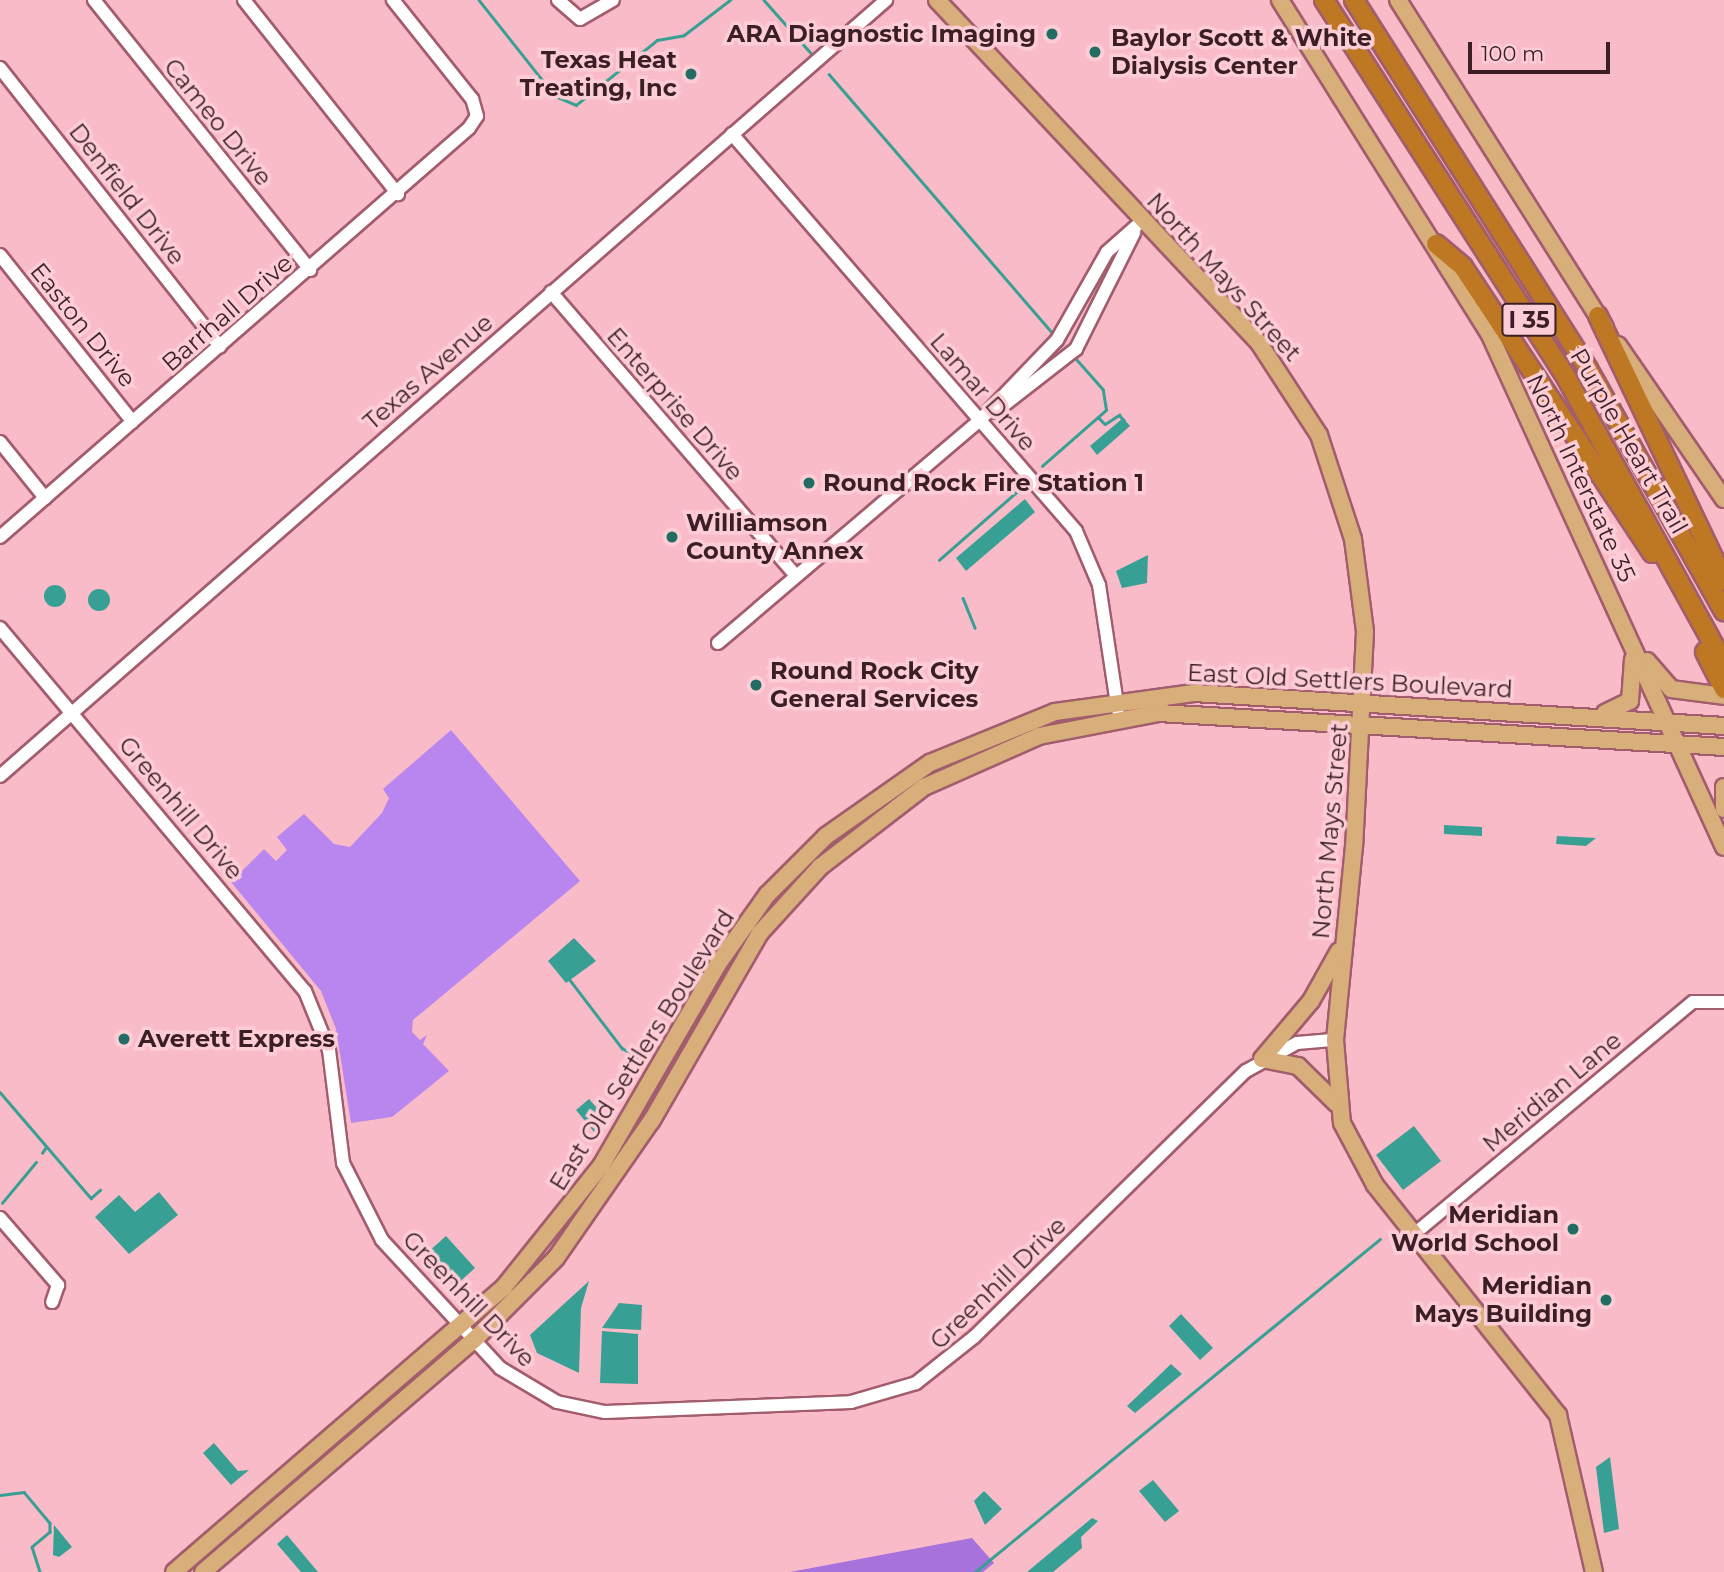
<!DOCTYPE html>
<style>
body{margin:0}
#map{position:relative;width:1724px;height:1572px;overflow:hidden;background:#fabbc8;font-family:Montserrat,sans-serif}
div>[style]{position:absolute}
.green>*{inset:0;background:#b985ee}
.forest>*{inset:0;background:#a772db}
.water>*{inset:0;background:#379f94}
.round{border-radius:50%}
.stream>*{height:2.5px;margin:-1.25px;padding:0 1.25px;transform-origin:1.25px;border-radius:1.25px;background:#379f94}
.roads{filter:drop-shadow(2px 0 #a25d6d) drop-shadow(-2px 0 #a25d6d) drop-shadow(0 2px #a25d6d) drop-shadow(0 -2px #a25d6d)}
.minor>*{height:12px;margin:-6px;padding:0 6px;transform-origin:6px;border-radius:6px;background:#fff}
.major>*{height:16px;margin:-8px;padding:0 8px;transform-origin:8px;border-radius:8px;background:#d8ae7b}
.highway>*{height:18px;margin:-9px;padding:0 9px;transform-origin:9px;border-radius:9px;background:#be7823}
.dots>*{width:19px;height:19px;translate:-50% -50%;box-sizing:border-box;border:4px solid #fdcdd6;border-radius:50%}
span{translate:-50% -50%;white-space:nowrap;text-align:center;line-height:1.15;-webkit-text-stroke:7px #fdcdd6;paint-order:stroke}
.shield-label span{padding:2px 5px;background:#fdcdd6;border:2px solid;border-radius:5px;-webkit-text-stroke-width:0}
.shield-label{font-size:23px;color:#3c1f26;font-weight:700}
.poi-label{font-size:24px;color:#3c1f26;font-weight:700}
.right{translate:-100% -50%;text-align:right}
.left{translate:0 -50%;text-align:left}
.street-label{font-size:24px;color:#3c1f26}
.scale{position:absolute;left:1468px;top:42px;width:142px;height:32px;box-sizing:border-box;border:4px solid #3c1f26;border-top:0;padding-left:9px;font-size:21px;line-height:24px;white-space:nowrap;color:#3c1f26;-webkit-text-stroke:5px #fdcdd6;paint-order:stroke}
</style>
<div id="map">
<div class="green">
<div style="clip-path:polygon(451px 730px,580px 881px,413px 1020px,412px 1032px,420px 1040px,427px 1035px,423px 1044px,449px 1071px,392px 1117px,351px 1123px,336px 1029px,321px 991px,231px 882px,264px 849px,276px 861px,287px 850px,277px 837px,304px 814px,334px 844px,350px 847px,382px 813px,389px 798px,383px 789px)"></div>
</div>
<div class="forest">
<div style="clip-path:polygon(972px 1538px,994px 1563px,983px 1572px,790px 1572px)"></div>
</div>
<div class="water">
<div style="clip-path:polygon(1123px 418px,1130px 426px,1097px 455px,1090px 446px)"></div>
<div style="clip-path:polygon(1025px 499px,1035px 512px,966px 571px,956px 558px)"></div>
<div style="clip-path:polygon(1148px 555px,1147px 583px,1122px 588px,1116px 571px)"></div>
<div class="round" style="left:44px;top:585px;width:22px;height:22px"></div>
<div class="round" style="left:88px;top:589px;width:22px;height:22px"></div>
<div style="clip-path:polygon(1444px 825px,1482px 827px,1482px 836px,1444px 834px)"></div>
<div style="clip-path:polygon(1557px 836px,1596px 838px,1586px 846px,1556px 844px)"></div>
<div style="clip-path:polygon(574px 938px,596px 961px,566px 983px,548px 961px)"></div>
<div style="clip-path:polygon(589px 1099px,604px 1116px,594px 1132px,576px 1110px)"></div>
<div style="clip-path:polygon(1414px 1126px,1441px 1161px,1403px 1190px,1376px 1155px)"></div>
<div style="clip-path:polygon(159px 1192px,178px 1215px,129px 1254px,95px 1217px,119px 1195px,135px 1212px)"></div>
<div style="clip-path:polygon(446px 1236px,475px 1268px,455px 1286px,426px 1254px)"></div>
<div style="clip-path:polygon(589px 1281px,581px 1308px,579px 1373px,537px 1353px,530px 1335px)"></div>
<div style="clip-path:polygon(619px 1303px,642px 1305px,641px 1330px,602px 1328px)"></div>
<div style="clip-path:polygon(1181px 1314px,1213px 1348px,1200px 1360px,1169px 1326px)"></div>
<div style="clip-path:polygon(602px 1331px,638px 1334px,638px 1384px,600px 1383px)"></div>
<div style="clip-path:polygon(1171px 1364px,1182px 1374px,1135px 1413px,1127px 1406px)"></div>
<div style="clip-path:polygon(214px 1443px,238px 1471px,249px 1470px,231px 1485px,203px 1453px)"></div>
<div style="clip-path:polygon(1610px 1457px,1619px 1529px,1604px 1533px,1596px 1467px)"></div>
<div style="clip-path:polygon(1153px 1480px,1179px 1511px,1165px 1522px,1139px 1491px)"></div>
<div style="clip-path:polygon(984px 1491px,1002px 1509px,985px 1525px,974px 1501px)"></div>
<div style="clip-path:polygon(1092px 1518px,1098px 1521px,1081px 1537px,1082px 1548px,1053px 1572px,1027px 1572px)"></div>
<div style="clip-path:polygon(54px 1525px,72px 1547px,59px 1557px,53px 1555px)"></div>
<div style="clip-path:polygon(287px 1535px,318px 1572px,301px 1572px,277px 1544px)"></div>
</div>
<div class="stream">
<div style="left:479px;top:0;width:122px;rotate:51.6deg"></div>
<div style="left:555px;top:96px;width:23px;rotate:23deg"></div>
<div style="left:576px;top:105px;width:104px;rotate:-38.7deg"></div>
<div style="left:657px;top:40px;width:27px;rotate:-10deg"></div>
<div style="left:684px;top:35px;width:58px;rotate:-37.3deg"></div>
<div style="left:764px;top:0;width:71px;rotate:48.4deg"></div>
<div style="left:829px;top:74px;width:346px;rotate:49.2deg"></div>
<div style="left:1099px;top:418px;width:8px;rotate:45deg"></div>
<div style="left:1105px;top:424px;width:17px;rotate:-33deg"></div>
<div style="left:1119px;top:415px;width:7px;rotate:45deg"></div>
<div style="left:1042px;top:466px;width:85px;rotate:-41.2deg"></div>
<div style="left:1106px;top:410px;width:20px;rotate:-99deg"></div>
<div style="left:1103px;top:390px;width:45px;rotate:-131.4deg"></div>
<div style="left:939px;top:560px;width:109px;rotate:-41.3deg"></div>
<div style="left:963px;top:598px;width:32px;rotate:68deg"></div>
<div style="left:570px;top:980px;width:86px;rotate:52.6deg"></div>
<div style="left:622px;top:1048px;width:24px;rotate:30deg"></div>
<div style="left:0;top:1092px;width:140px;rotate:49.4deg"></div>
<div style="left:91px;top:1198px;width:12px;rotate:-42deg"></div>
<div style="left:42px;top:1153px;width:7px;rotate:-56deg"></div>
<div style="left:2px;top:1203px;width:53px;rotate:-50.3deg"></div>
<div style="left:0;top:1495px;width:24px;rotate:-7deg"></div>
<div style="left:24px;top:1492px;width:40px;rotate:50deg"></div>
<div style="left:50px;top:1523px;width:9px;rotate:90deg"></div>
<div style="left:50px;top:1532px;width:23px;rotate:140deg"></div>
<div style="left:32px;top:1547px;width:26px;rotate:72deg"></div>
<div style="left:975px;top:1572px;width:524px;rotate:-39.43deg"></div>
</div>
<div class="roads">
<div class="minor">
<div style="left:94px;top:0;width:346px;rotate:51.3deg"></div>
<div style="left:244px;top:0;width:248px;rotate:51.6deg"></div>
<div style="left:558px;top:0;width:29px;rotate:41deg"></div>
<div style="left:580px;top:19px;width:38px;rotate:-30deg"></div>
<div style="left:0;top:68px;width:355px;rotate:51.7deg"></div>
<div style="left:732px;top:134px;width:525px;rotate:49.09deg"></div>
<div style="left:1076px;top:531px;width:59px;rotate:66.9deg"></div>
<div style="left:1099px;top:585px;width:126px;rotate:81.4deg"></div>
<div style="left:0;top:255px;width:213px;rotate:51.5deg"></div>
<div style="left:551px;top:292px;width:374px;rotate:49.2deg"></div>
<div style="left:995px;top:412px;width:103px;rotate:-37.9deg"></div>
<div style="left:1076px;top:349px;width:130px;rotate:-63.4deg"></div>
<div style="left:0;top:442px;width:72px;rotate:51.2deg"></div>
<div style="left:0;top:537px;width:622px;rotate:-41.09deg"></div>
<div style="left:469px;top:128px;width:14px;rotate:-56deg"></div>
<div style="left:477px;top:116px;width:18px;rotate:-106deg"></div>
<div style="left:472px;top:99px;width:127px;rotate:-128.6deg"></div>
<div style="left:0;top:628px;width:474px;rotate:50deg"></div>
<div style="left:305px;top:991px;width:64px;rotate:67.9deg"></div>
<div style="left:329px;top:1050px;width:114px;rotate:82.9deg"></div>
<div style="left:343px;top:1163px;width:86px;rotate:63.1deg"></div>
<div style="left:382px;top:1240px;width:174px;rotate:47.3deg"></div>
<div style="left:500px;top:1368px;width:66px;rotate:30.8deg"></div>
<div style="left:557px;top:1402px;width:49px;rotate:11.8deg"></div>
<div style="left:605px;top:1412px;width:246px;rotate:-2.3deg"></div>
<div style="left:851px;top:1402px;width:68px;rotate:-16.3deg"></div>
<div style="left:916px;top:1383px;width:74px;rotate:-38.4deg"></div>
<div style="left:974px;top:1337px;width:380px;rotate:-44.4deg"></div>
<div style="left:1246px;top:1071px;width:58px;rotate:-28.8deg"></div>
<div style="left:1297px;top:1043px;width:38px;rotate:-5deg"></div>
<div style="left:718px;top:643px;width:343px;rotate:-40.4deg"></div>
<div style="left:979px;top:421px;width:112px;rotate:-46.1deg"></div>
<div style="left:1057px;top:340px;width:101px;rotate:-60.4deg"></div>
<div style="left:1107px;top:252px;width:48px;rotate:-41.6deg"></div>
<div style="left:0;top:776px;width:1178px;rotate:-41.21deg"></div>
<div style="left:0;top:1218px;width:89px;rotate:49.1deg"></div>
<div style="left:58px;top:1285px;width:18px;rotate:109deg"></div>
<div style="left:1413px;top:1235px;width:364px;rotate:-39.8deg"></div>
<div style="left:1693px;top:1002px;width:31px"></div>
</div>
<div class="major">
<div style="left:937px;top:0;width:470px;rotate:46.8deg"></div>
<div style="left:1259px;top:343px;width:110px;rotate:56.9deg"></div>
<div style="left:1319px;top:435px;width:109px;rotate:71.9deg"></div>
<div style="left:1353px;top:539px;width:94px;rotate:82.6deg"></div>
<div style="left:1365px;top:632px;width:214px;rotate:92.9deg"></div>
<div style="left:1354px;top:846px;width:195px;rotate:95.6deg"></div>
<div style="left:1335px;top:1040px;width:83px;rotate:85.2deg"></div>
<div style="left:1342px;top:1123px;width:70px;rotate:62deg"></div>
<div style="left:1375px;top:1185px;width:294px;rotate:51.5deg"></div>
<div style="left:1558px;top:1415px;width:161px;rotate:77.1deg"></div>
<div style="left:1280px;top:0;width:393px;rotate:57.9deg"></div>
<div style="left:1489px;top:333px;width:565px;rotate:65.43deg"></div>
<div style="left:1398px;top:0;width:387px;rotate:57.7deg"></div>
<div style="left:1618px;top:345px;width:187px;rotate:55.5deg"></div>
<div style="left:1647px;top:661px;width:37px;rotate:49deg"></div>
<div style="left:1671px;top:689px;width:53px;rotate:7.5deg"></div>
<div style="left:1605px;top:713px;width:28px;rotate:-26deg"></div>
<div style="left:1630px;top:701px;width:42px;rotate:-85.9deg"></div>
<div style="left:1724px;top:787px;width:22px;rotate:90deg"></div>
<div style="left:1262px;top:1059px;width:76px;rotate:-49.8deg"></div>
<div style="left:1311px;top:1001px;width:57px;rotate:-60.8deg"></div>
<div style="left:1262px;top:1059px;width:37px;rotate:11deg"></div>
<div style="left:1298px;top:1066px;width:54px;rotate:44.3deg"></div>
<div style="left:174px;top:1572px;width:436px;rotate:-40.8deg"></div>
<div style="left:504px;top:1287px;width:155px;rotate:-51.3deg"></div>
<div style="left:601px;top:1166px;width:233px;rotate:-59.9deg"></div>
<div style="left:718px;top:964px;width:85px;rotate:-54.6deg"></div>
<div style="left:767px;top:895px;width:83px;rotate:-45deg"></div>
<div style="left:826px;top:836px;width:127px;rotate:-35.1deg"></div>
<div style="left:930px;top:763px;width:135px;rotate:-22.2deg"></div>
<div style="left:1055px;top:712px;width:140px;rotate:-7.8deg"></div>
<div style="left:1194px;top:693px;width:531px;rotate:3.56deg"></div>
<div style="left:203px;top:1572px;width:357px;rotate:-40.6deg"></div>
<div style="left:474px;top:1340px;width:116px;rotate:-45deg"></div>
<div style="left:556px;top:1258px;width:168px;rotate:-55.2deg"></div>
<div style="left:652px;top:1120px;width:216px;rotate:-60deg"></div>
<div style="left:760px;top:933px;width:89px;rotate:-47.7deg"></div>
<div style="left:820px;top:867px;width:131px;rotate:-37.6deg"></div>
<div style="left:924px;top:787px;width:126px;rotate:-23.9deg"></div>
<div style="left:1039px;top:736px;width:122px;rotate:-10.9deg"></div>
<div style="left:1159px;top:713px;width:566px;rotate:3.44deg"></div>
</div>
<div class="highway">
<div style="left:1324px;top:0;width:450px;rotate:57.3deg"></div>
<div style="left:1567px;top:379px;width:325px;rotate:61.1deg"></div>
<div style="left:1354px;top:0;width:437px;rotate:57.6deg"></div>
<div style="left:1588px;top:369px;width:278px;rotate:60.7deg"></div>
<div style="left:1436px;top:244px;width:35px;rotate:40deg"></div>
<div style="left:1463px;top:267px;width:343px;rotate:56.5deg"></div>
<div style="left:1598px;top:316px;width:293px;rotate:64.5deg"></div>
<div style="left:1705px;top:652px;width:42px;rotate:62.8deg"></div>
</div>
</div>
<div class="dots">
<div style="left:1052px;top:34px;background:#226c64"></div>
<div style="left:1095px;top:52px;background:#226c64"></div>
<div style="left:691px;top:74px;background:#226c64"></div>
<div style="left:809px;top:483px;background:#226c64"></div>
<div style="left:672px;top:537px;background:#226c64"></div>
<div style="left:756px;top:685px;background:#226c64"></div>
<div style="left:124px;top:1039px;background:#226c64"></div>
<div style="left:1573px;top:1229px;background:#226c64"></div>
<div style="left:1606px;top:1300px;background:#226c64"></div>
</div>
<div class="shield-label">
<span style="left:1529px;top:320px">I 35</span>
</div>
<div class="poi-label">
<span class="right" style="left:1036px;top:34px">ARA Diagnostic Imaging</span>
<span class="left" style="left:1111px;top:52px">Baylor Scott &amp; White<br>Dialysis Center</span>
<span class="right" style="left:677px;top:74px">Texas Heat<br>Treating, Inc</span>
<span class="left" style="left:823px;top:483px">Round Rock Fire Station 1</span>
<span class="left" style="left:686px;top:537px">Williamson<br>County Annex</span>
<span class="left" style="left:770px;top:685px">Round Rock City<br>General Services</span>
<span class="left" style="left:138px;top:1039px">Averett Express</span>
<span class="right" style="left:1559px;top:1229px">Meridian<br>World School</span>
<span class="right" style="left:1592px;top:1300px">Meridian<br>Mays Building</span>
</div>
<div class="street-label">
<span style="left:218px;top:122px;rotate:51deg">Cameo Drive</span>
<span style="left:127px;top:194px;rotate:52deg">Denfield Drive</span>
<span style="left:1224px;top:277px;rotate:48deg">North Mays Street</span>
<span style="left:227px;top:313px;rotate:-41deg">Barrhall Drive</span>
<span style="left:83px;top:325px;rotate:51deg">Easton Drive</span>
<span style="left:428px;top:372px;rotate:-41deg">Texas Avenue</span>
<span style="left:983px;top:392px;rotate:49deg">Lamar Drive</span>
<span style="left:675px;top:404px;rotate:49deg">Enterprise Drive</span>
<span style="left:1629px;top:441px;rotate:60deg">Purple Heart Trail</span>
<span style="left:1581px;top:478px;rotate:65deg">North Interstate 35</span>
<span style="left:1350px;top:681px;rotate:3deg">East Old Settlers Boulevard</span>
<span style="left:181px;top:808px;rotate:50deg">Greenhill Drive</span>
<span style="left:1330px;top:831px;rotate:-85deg">North Mays Street</span>
<span style="left:642px;top:1050px;rotate:-58deg">East Old Settlers Boulevard</span>
<span style="left:1552px;top:1092px;rotate:-40deg">Meridian Lane</span>
<span style="left:998px;top:1283px;rotate:-44deg">Greenhill Drive</span>
<span style="left:469px;top:1299px;rotate:46deg">Greenhill Drive</span>
</div>
<div class="scale">100 m</div>
</div>
